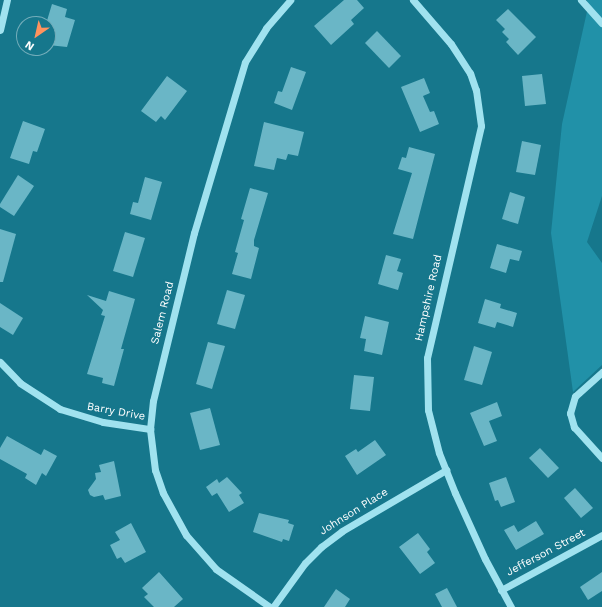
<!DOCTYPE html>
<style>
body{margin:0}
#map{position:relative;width:602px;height:607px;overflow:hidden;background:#16778c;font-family:"Work Sans",sans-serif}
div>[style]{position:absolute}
.green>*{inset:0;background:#2191a8}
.building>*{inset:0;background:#6ab6c6}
.minor>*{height:7px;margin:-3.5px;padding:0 3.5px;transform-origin:3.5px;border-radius:3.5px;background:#a0e2ef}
span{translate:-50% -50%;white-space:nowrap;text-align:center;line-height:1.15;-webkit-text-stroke:4px #16778c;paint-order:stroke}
.street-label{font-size:11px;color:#fff}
.north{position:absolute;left:16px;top:16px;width:40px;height:40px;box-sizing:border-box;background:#16778c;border:1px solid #73adba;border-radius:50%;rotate:214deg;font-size:11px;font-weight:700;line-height:16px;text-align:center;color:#fff}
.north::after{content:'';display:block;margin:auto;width:14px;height:18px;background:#ff935e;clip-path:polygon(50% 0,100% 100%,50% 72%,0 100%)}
</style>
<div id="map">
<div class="green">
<div style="clip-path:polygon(587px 0,602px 0,602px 196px,587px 242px,602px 263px,602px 365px,573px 392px,551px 233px,562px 124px,588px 7px)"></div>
</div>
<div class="building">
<div style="clip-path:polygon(344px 0,357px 0,364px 8px,351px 20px,354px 24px,331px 45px,314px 26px)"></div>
<div style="clip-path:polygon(52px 4px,67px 9px,65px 17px,75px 20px,67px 47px,48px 45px,46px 24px)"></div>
<div style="clip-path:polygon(508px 9px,536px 37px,518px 55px,506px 42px,509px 39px,502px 32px,505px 29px,496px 20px)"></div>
<div style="clip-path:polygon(377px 31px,401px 56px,389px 68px,365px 43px)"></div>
<div style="clip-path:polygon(291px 67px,306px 72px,292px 110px,274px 103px,278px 91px,282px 92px)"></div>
<div style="clip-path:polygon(542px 74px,546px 104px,525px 106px,522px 76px)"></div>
<div style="clip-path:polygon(167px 76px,187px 91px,165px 120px,161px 116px,156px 122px,141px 111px)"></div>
<div style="clip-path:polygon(424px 78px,430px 93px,423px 96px,430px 112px,434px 111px,439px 124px,420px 132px,401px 87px)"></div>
<div style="clip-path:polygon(23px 121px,45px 129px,37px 152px,33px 151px,29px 164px,10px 158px)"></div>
<div style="clip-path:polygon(264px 122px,304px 132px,298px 156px,288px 154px,286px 160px,277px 158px,274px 170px,254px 166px)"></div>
<div style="clip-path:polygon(522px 141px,541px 145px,535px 175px,516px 172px)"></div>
<div style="clip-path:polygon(409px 147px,435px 154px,413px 239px,393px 234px,412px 173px,398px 169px,402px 157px,406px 158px)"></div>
<div style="clip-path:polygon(18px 175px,34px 186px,14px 216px,0 207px,0 204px)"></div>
<div style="clip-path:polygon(145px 177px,162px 182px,151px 220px,130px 214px,133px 202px,138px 203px)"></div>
<div style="clip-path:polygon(250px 188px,268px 193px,254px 240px,254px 246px,259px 248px,251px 279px,232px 274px,238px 253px,235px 252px,244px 220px,241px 219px)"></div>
<div style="clip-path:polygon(510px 192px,525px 197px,518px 224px,502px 219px)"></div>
<div style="clip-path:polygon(0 229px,16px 234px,3px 282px,0 282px)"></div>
<div style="clip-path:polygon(125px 232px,145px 238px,133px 277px,113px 271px)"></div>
<div style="clip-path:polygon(497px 244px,522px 251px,519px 261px,510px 259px,506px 273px,490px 268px)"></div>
<div style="clip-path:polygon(386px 255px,401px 259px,397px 271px,403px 273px,398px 290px,378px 284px)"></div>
<div style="clip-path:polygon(227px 290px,245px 295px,235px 329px,217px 324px)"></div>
<div style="clip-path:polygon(109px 291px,135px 299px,121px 349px,124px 349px,114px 386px,102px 383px,103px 378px,87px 374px,105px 316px,101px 315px,103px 310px,87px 295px,106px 301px)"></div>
<div style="clip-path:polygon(485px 299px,501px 304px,500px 308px,517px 313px,513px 327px,497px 322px,495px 328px,478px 323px)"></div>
<div style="clip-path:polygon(0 303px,23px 318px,13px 335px,0 327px)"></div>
<div style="clip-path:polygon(365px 316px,389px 322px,382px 355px,364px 351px,366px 339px,360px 338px)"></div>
<div style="clip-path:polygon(208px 342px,225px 346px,212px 389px,196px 384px)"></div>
<div style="clip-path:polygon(474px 346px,492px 352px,482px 385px,464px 380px)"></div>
<div style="clip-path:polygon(354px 375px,374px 377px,370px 411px,350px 409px)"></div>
<div style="clip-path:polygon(497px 402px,502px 416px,489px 421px,497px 441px,484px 446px,470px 413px)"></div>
<div style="clip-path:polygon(210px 408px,220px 445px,200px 450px,190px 413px)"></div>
<div style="clip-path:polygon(7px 436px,41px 455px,44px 449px,57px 456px,46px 476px,42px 473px,36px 485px,25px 478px,27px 474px,0 459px,0 448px)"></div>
<div style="clip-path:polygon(375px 440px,386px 455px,357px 475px,345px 456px,356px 449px,358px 452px)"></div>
<div style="clip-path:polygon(540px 448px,559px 468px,548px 478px,529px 458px)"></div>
<div style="clip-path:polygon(114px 461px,121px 496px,105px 500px,103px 495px,94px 497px,90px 495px,88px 490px,96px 479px,95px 473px,101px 472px,99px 465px)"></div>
<div style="clip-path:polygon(227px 477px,242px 493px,239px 495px,244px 503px,229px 512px,217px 493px,212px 496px,206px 487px,217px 479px,219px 483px)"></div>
<div style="clip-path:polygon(506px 477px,515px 502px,501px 507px,498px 500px,495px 501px,489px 483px)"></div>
<div style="clip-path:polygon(575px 488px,593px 508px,581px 518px,564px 498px)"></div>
<div style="clip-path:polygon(259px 513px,289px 520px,288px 523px,294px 525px,289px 541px,283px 539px,282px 542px,253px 532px)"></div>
<div style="clip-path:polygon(536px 521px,544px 534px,516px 550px,504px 530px,514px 525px,518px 532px)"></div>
<div style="clip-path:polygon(131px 523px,146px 552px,125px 563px,121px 557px,117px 559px,110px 545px,120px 540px,115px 532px)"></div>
<div style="clip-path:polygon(418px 533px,430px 549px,427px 552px,435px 563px,420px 574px,399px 547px)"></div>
<div style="clip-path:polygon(159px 572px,183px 599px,174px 607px,154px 607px,144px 597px,148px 594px,142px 588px)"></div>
<div style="clip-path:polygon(602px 572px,602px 591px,588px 600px,580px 587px)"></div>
<div style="clip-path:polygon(447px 588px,457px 607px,442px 607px,435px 594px)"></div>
<div style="clip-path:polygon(336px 589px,350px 599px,345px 607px,324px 607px)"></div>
</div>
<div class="minor">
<div style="left:413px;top:0;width:58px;rotate:49.2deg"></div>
<div style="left:451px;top:44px;width:35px;rotate:57deg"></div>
<div style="left:470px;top:73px;width:18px;rotate:71deg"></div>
<div style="left:476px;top:90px;width:36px;rotate:82deg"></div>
<div style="left:481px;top:126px;width:238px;rotate:103.1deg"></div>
<div style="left:427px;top:358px;width:52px;rotate:88.9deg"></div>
<div style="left:428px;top:410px;width:44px;rotate:75.7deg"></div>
<div style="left:439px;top:453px;width:43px;rotate:68.2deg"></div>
<div style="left:455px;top:493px;width:72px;rotate:65.6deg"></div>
<div style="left:485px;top:559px;width:55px;rotate:61.6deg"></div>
<div style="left:581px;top:0;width:31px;rotate:48deg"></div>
<div style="left:0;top:30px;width:31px;rotate:-77deg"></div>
<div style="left:0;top:362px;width:29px;rotate:46deg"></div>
<div style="left:20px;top:383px;width:48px;rotate:33deg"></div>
<div style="left:60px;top:409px;width:45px;rotate:16.8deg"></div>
<div style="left:103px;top:422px;width:48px;rotate:8.5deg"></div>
<div style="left:602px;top:372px;width:36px;rotate:138deg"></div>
<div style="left:575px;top:396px;width:18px;rotate:106deg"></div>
<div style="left:570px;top:413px;width:15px;rotate:74deg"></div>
<div style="left:574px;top:427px;width:42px;rotate:47.9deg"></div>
<div style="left:501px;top:590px;width:115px;rotate:-28.6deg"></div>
<div style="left:270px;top:607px;width:66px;rotate:-144.9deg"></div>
<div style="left:216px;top:569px;width:45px;rotate:-131.4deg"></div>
<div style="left:186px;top:535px;width:48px;rotate:-118.7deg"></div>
<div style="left:163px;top:493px;width:24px;rotate:-109deg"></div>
<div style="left:155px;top:470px;width:41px;rotate:-97deg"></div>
<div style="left:150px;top:429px;width:28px;rotate:-84deg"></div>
<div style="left:153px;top:401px;width:173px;rotate:-76.3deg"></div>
<div style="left:194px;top:233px;width:178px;rotate:-73.4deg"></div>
<div style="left:245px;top:62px;width:40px;rotate:-58deg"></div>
<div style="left:266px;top:28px;width:37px;rotate:-49deg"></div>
<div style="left:273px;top:607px;width:54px;rotate:-54deg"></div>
<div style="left:305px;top:563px;width:23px;rotate:-45deg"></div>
<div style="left:321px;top:547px;width:26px;rotate:-37deg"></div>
<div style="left:342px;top:531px;width:121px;rotate:-30.4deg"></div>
</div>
<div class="street-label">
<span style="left:429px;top:298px;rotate:-77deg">Hampshire Road</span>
<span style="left:163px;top:313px;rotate:-76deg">Salem Road</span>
<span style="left:116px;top:412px;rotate:10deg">Barry Drive</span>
<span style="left:354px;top:512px;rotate:-32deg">Johnson Place</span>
<span style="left:546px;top:553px;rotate:-28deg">Jefferson Street</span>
</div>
<div class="north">N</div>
</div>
